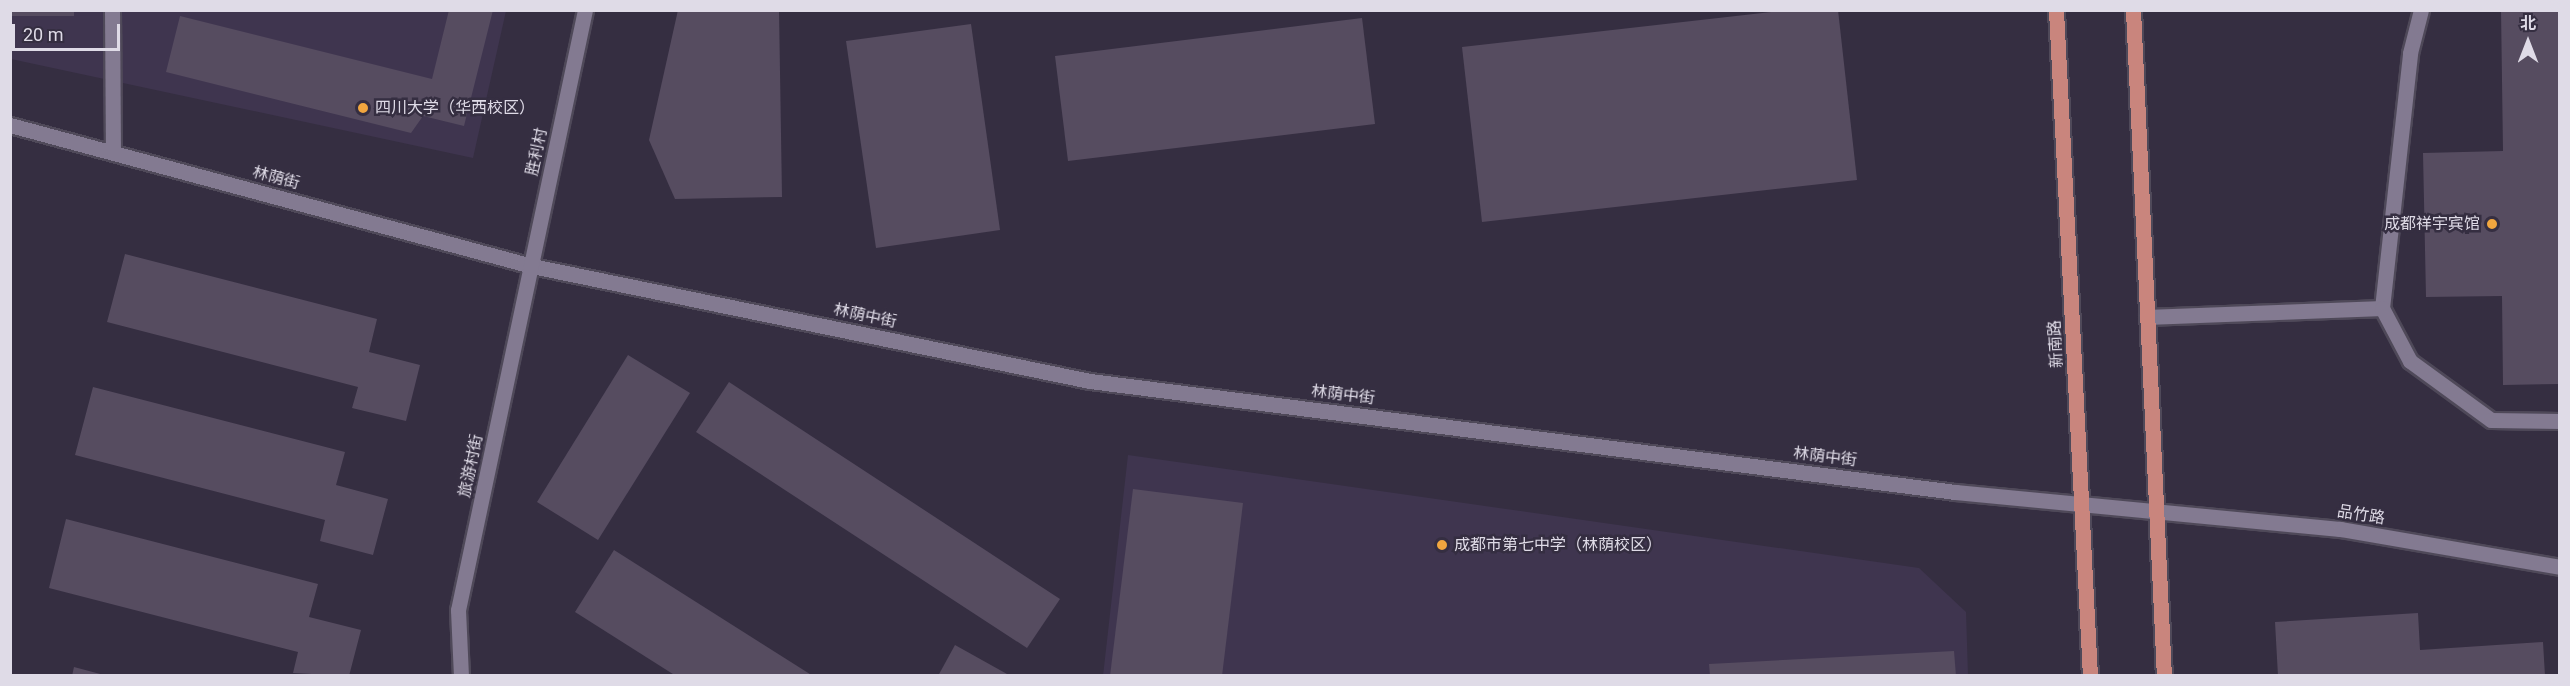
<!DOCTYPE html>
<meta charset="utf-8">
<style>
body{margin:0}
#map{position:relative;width:2570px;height:686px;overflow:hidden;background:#352e41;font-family:Roboto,"Noto Sans SC",sans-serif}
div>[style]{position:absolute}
.built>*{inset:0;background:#3f354f}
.building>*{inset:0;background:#564c60}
.roads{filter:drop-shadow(2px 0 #4f4959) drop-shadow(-2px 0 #4f4959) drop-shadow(0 2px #4f4959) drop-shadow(0 -2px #4f4959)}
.minor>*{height:15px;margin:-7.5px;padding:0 7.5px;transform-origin:7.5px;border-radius:7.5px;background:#837a91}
.major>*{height:15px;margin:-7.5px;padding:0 7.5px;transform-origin:7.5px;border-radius:7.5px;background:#c9857d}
.dots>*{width:16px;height:16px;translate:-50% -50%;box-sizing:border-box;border:3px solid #352e41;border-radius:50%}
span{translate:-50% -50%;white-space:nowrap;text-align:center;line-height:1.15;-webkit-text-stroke:5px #352e41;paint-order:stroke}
.poi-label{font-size:16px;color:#dfdbe7}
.left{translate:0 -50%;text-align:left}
.right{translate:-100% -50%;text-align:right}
.street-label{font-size:16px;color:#dfdbe7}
.frame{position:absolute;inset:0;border:12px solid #dfdbe7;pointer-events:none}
.north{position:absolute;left:2498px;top:12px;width:60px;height:60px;-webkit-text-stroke:4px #352e41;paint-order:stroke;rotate:0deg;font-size:16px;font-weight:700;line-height:24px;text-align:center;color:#dfdbe7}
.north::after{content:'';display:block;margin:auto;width:21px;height:27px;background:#dfdbe7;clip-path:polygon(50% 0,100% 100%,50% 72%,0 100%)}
.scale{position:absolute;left:12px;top:24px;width:108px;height:27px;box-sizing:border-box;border:3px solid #dfdbe7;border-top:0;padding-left:8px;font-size:18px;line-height:21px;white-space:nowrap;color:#dfdbe7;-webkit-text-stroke:4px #352e41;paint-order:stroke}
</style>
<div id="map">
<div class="built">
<div style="clip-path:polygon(11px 11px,506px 11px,473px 158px,11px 59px)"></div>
<div style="clip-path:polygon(1128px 455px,1919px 568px,1966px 612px,1968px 675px,1103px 676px)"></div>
</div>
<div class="building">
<div style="clip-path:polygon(10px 10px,74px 10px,74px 16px,10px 16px)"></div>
<div style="clip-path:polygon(449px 10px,493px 10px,464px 126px,423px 116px,411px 133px,166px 72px,180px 16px,432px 79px)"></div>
<div style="clip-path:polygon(678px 10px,779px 10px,782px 197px,675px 199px,649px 140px)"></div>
<div style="clip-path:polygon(1789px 10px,1838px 10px,1857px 180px,1482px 222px,1462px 47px)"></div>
<div style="clip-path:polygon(2501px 10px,2560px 10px,2560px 384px,2503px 385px,2502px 296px,2426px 297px,2423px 153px,2503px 151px)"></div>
<div style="clip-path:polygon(1362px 18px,1375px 124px,1068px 161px,1055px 56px)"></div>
<div style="clip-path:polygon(971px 24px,1000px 230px,876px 248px,846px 41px)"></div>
<div style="clip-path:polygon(125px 254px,377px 319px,369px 352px,420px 365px,406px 421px,352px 408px,358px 387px,107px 322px)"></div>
<div style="clip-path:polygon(628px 355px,690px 393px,598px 540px,537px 502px)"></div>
<div style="clip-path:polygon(729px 382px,1060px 599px,1027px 648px,696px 432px)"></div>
<div style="clip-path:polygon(93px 387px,345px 452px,336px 485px,388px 499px,373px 555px,320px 541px,325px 520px,75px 455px)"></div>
<div style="clip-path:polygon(1133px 489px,1243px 503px,1222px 676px,1110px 676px)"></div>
<div style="clip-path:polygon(66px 519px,318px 584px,309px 617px,361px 630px,349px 676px,293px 673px,298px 652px,49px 588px)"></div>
<div style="clip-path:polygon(614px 550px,813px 676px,676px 676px,575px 612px)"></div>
<div style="clip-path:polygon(2418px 613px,2420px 650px,2543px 642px,2545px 676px,2278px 676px,2275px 622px)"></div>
<div style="clip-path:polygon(955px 645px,1007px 674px,1006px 676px,938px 676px)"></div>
<div style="clip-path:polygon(1954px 651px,1956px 676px,1710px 676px,1709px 664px)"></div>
<div style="clip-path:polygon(74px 667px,104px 675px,104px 676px,72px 676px)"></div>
</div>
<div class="roads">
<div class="minor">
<div style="left:112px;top:10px;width:142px;rotate:89.6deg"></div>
<div style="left:10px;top:125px;width:541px;rotate:15.12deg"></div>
<div style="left:532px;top:266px;width:570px;rotate:11.65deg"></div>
<div style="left:1090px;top:381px;width:872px;rotate:7.31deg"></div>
<div style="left:1955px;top:492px;width:387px;rotate:5.5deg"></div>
<div style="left:2340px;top:529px;width:223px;rotate:9.8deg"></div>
<div style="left:2382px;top:308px;width:257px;rotate:-83.7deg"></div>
<div style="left:2410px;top:53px;width:44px;rotate:-75.7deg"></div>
<div style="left:2147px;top:317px;width:235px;rotate:-2.2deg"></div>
<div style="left:2382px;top:308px;width:60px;rotate:62.2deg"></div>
<div style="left:2410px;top:361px;width:100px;rotate:36.1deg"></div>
<div style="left:2491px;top:420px;width:69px;rotate:0.8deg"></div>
<div style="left:461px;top:676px;width:66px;rotate:-92.6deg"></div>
<div style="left:458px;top:610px;width:613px;rotate:-78.05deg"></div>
</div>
<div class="major">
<div style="left:2056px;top:10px;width:667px;rotate:87.08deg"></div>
<div style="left:2133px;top:10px;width:667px;rotate:87.34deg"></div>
</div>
</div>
<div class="dots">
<div style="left:363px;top:108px;background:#f1a63f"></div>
<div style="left:2492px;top:224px;background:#f1a63f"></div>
<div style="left:1442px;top:545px;background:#f1a63f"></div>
</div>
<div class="poi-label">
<span class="left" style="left:375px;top:108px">四川大学（华西校区）</span>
<span class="right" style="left:2480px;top:224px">成都祥宇宾馆</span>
<span class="left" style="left:1454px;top:545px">成都市第七中学（林荫校区）</span>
</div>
<div class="street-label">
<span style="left:537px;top:152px;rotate:-78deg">胜利村</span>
<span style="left:276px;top:178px;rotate:15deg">林荫街</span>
<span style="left:865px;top:316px;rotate:12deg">林荫中街</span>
<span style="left:2056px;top:344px;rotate:-93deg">新南路</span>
<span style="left:1343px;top:395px;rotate:7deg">林荫中街</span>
<span style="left:1825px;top:457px;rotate:7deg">林荫中街</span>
<span style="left:471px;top:466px;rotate:-78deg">旅游村街</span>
<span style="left:2361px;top:515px;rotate:9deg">品竹路</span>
</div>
<div class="frame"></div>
<div class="north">北</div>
<div class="scale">20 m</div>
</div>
